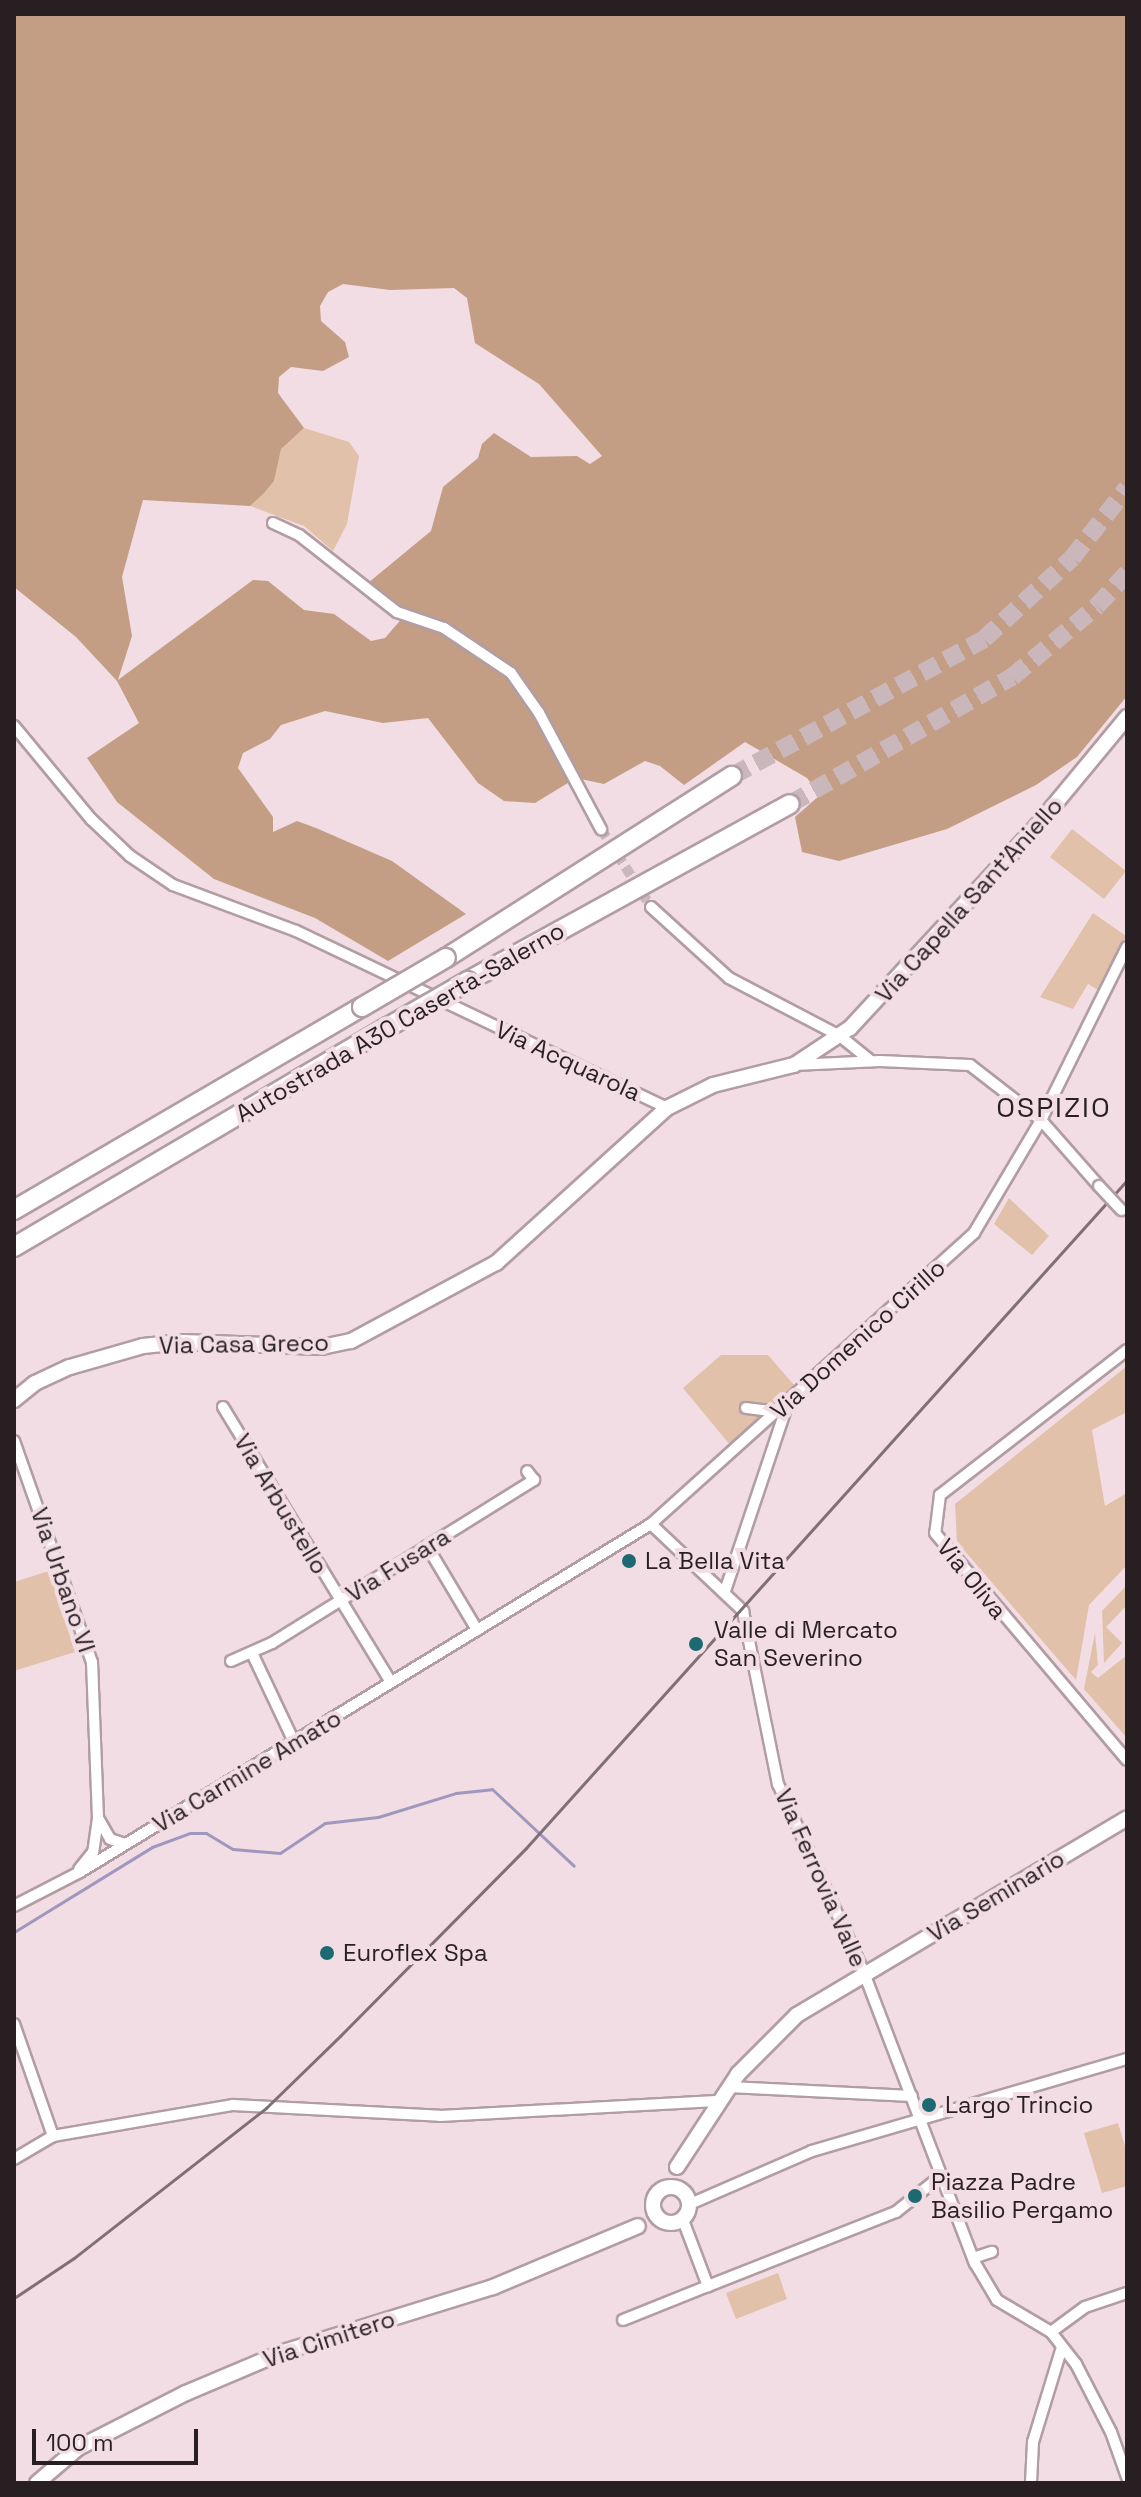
<!DOCTYPE html>
<style>
body{margin:0}
#map{position:relative;width:1141px;height:2497px;overflow:hidden;background:#f1dde3;font-family:"Space Grotesk",sans-serif}
div>[style]{position:absolute}
.green>*{inset:0;background:#e2c1aa}
.forest>*{inset:0;background:#c39e84}
.stream>*{height:3px;margin:-1.5px;padding:0 1.5px;transform-origin:1.5px;border-radius:1.5px;background:#a097be}
.minor-tunnel>*{height:10px;margin-top:-5px;transform-origin:0;background:repeating-linear-gradient(90deg,#c9b7bc 0 10px,transparent 0 15px)}
.motorway-tunnel>*{height:18px;margin-top:-9px;transform-origin:0;background:repeating-linear-gradient(90deg,#c9b7bc 0 18px,transparent 0 27px)}
.roads{filter:drop-shadow(2px 0 #b19da3) drop-shadow(-2px 0 #b19da3) drop-shadow(0 2px #b19da3) drop-shadow(0 -2px #b19da3)}
.minor>*{height:10px;margin:-5px;padding:0 5px;transform-origin:5px;border-radius:5px;background:#fff}
.secondary>*{height:14px;margin:-7px;padding:0 7px;transform-origin:7px;border-radius:7px;background:#fff}
.secondary>.ring{margin:-7px;padding:0;box-sizing:content-box;background:none;border:14px solid #fff;border-radius:50%}
.motorway>*{height:18px;margin:-9px;padding:0 9px;transform-origin:9px;border-radius:9px;background:#fff}
.rail>*{height:3px;margin:-1.5px;padding:0 1.5px;transform-origin:1.5px;border-radius:1.5px;background:#7e7075}
.bridges{filter:drop-shadow(2px 0 #b19da3) drop-shadow(-2px 0 #b19da3) drop-shadow(0 2px #b19da3) drop-shadow(0 -2px #b19da3)}
.minor-bridge>*{height:10px;margin:-5px;padding:0 5px;transform-origin:5px;border-radius:5px;background:#fff}
.motorway-bridge>*{height:18px;margin:-9px;padding:0 9px;transform-origin:9px;border-radius:9px;background:#fff}
.dots>*{width:22px;height:22px;translate:-50% -50%;box-sizing:border-box;border:4px solid #f1dde3;border-radius:50%}
span{translate:-50% -50%;white-space:nowrap;text-align:center;line-height:1.15;-webkit-text-stroke:8px #f1dde3;paint-order:stroke}
.street-label{font-size:24px;color:#271f22}
.poi-label{font-size:24px;color:#271f22}
.left{translate:0 -50%;text-align:left}
.quarter-label{font-size:28px;color:#271f22;letter-spacing:2px}
.frame{position:absolute;inset:0;border:16px solid #271f22;pointer-events:none}
.scale{position:absolute;left:32px;top:2429px;width:166px;height:36px;box-sizing:border-box;border:4px solid #271f22;border-top:0;padding-left:10px;font-size:24px;line-height:28px;white-space:nowrap;color:#271f22;-webkit-text-stroke:6px #f1dde3;paint-order:stroke}
</style>
<div id="map">
<div class="green">
<div style="clip-path:polygon(304px 428px,349px 442px,359px 456px,347px 524px,333px 551px,304px 526px,250px 506px,274px 481px,280px 449px)"></div>
<div style="clip-path:polygon(1072px 829px,1126px 871px,1104px 899px,1050px 857px)"></div>
<div style="clip-path:polygon(1093px 913px,1126px 936px,1098px 990px,1088px 984px,1073px 1009px,1040px 997px)"></div>
<div style="clip-path:polygon(1009px 1198px,1049px 1236px,1032px 1255px,994px 1224px)"></div>
<div style="clip-path:polygon(721px 1355px,768px 1355px,794px 1385px,730px 1445px,683px 1388px)"></div>
<div style="clip-path:polygon(1127px 1366px,1127px 1412px,1092px 1430px,1105px 1506px,1127px 1493px,1127px 1565px,1089px 1605px,1076px 1680px,957px 1542px,955px 1504px)"></div>
<div style="clip-path:polygon(49px 1571px,75px 1652px,14px 1671px,14px 1582px)"></div>
<div style="clip-path:polygon(1127px 1585px,1127px 1605px,1106px 1627px,1122px 1643px,1104px 1663px,1102px 1611px)"></div>
<div style="clip-path:polygon(1095px 1633px,1098px 1665px,1091px 1672px,1098px 1678px,1127px 1655px,1127px 1738px,1084px 1689px)"></div>
<div style="clip-path:polygon(1118px 2123px,1127px 2153px,1127px 2186px,1102px 2193px,1084px 2133px)"></div>
<div style="clip-path:polygon(778px 2273px,787px 2299px,736px 2319px,726px 2293px)"></div>
</div>
<div class="forest">
<div style="clip-path:polygon(evenodd,14px 14px,1127px 14px,1127px 696px,1077px 757px,1036px 785px,947px 829px,839px 861px,802px 852px,795px 817px,820px 795px,807px 778px,745px 742px,684px 785px,660px 766px,645px 761px,604px 784px,576px 778px,535px 803px,504px 801px,478px 783px,428px 718px,383px 723px,325px 711px,281px 725px,270px 739px,243px 753px,238px 768px,273px 817px,273px 832px,297px 821px,316px 828px,392px 861px,466px 914px,388px 961px,315px 918px,214px 879px,117px 802px,87px 758px,139px 723px,117px 681px,76px 637px,14px 587px,14px 14px,343px 284px,390px 290px,454px 288px,467px 298px,475px 343px,539px 384px,602px 456px,590px 464px,577px 456px,531px 457px,494px 433px,482px 444px,478px 458px,443px 487px,431px 531px,368px 583px,388px 607px,404px 616px,385px 638px,371px 641px,334px 614px,304px 610px,268px 581px,253px 580px,118px 680px,132px 636px,122px 577px,143px 500px,250px 506px,264px 493px,274px 481px,281px 449px,304px 428px,278px 393px,279px 377px,291px 367px,323px 371px,349px 357px,345px 342px,321px 321px,320px 306px,328px 292px,343px 284px)"></div>
</div>
<div class="stream">
<div style="left:14px;top:1932px;width:162px;rotate:-31.6deg"></div>
<div style="left:152px;top:1847px;width:40px;rotate:-20.2deg"></div>
<div style="left:190px;top:1833px;width:16px"></div>
<div style="left:206px;top:1833px;width:31px;rotate:31deg"></div>
<div style="left:233px;top:1849px;width:47px;rotate:4.9deg"></div>
<div style="left:280px;top:1853px;width:54px;rotate:-33.7deg"></div>
<div style="left:325px;top:1823px;width:53px;rotate:-6.5deg"></div>
<div style="left:378px;top:1817px;width:82px;rotate:-17.1deg"></div>
<div style="left:456px;top:1793px;width:36px;rotate:-6deg"></div>
<div style="left:492px;top:1789px;width:112px;rotate:43.2deg"></div>
</div>
<div class="minor-tunnel">
<div style="left:601px;top:829px;width:93px;rotate:57.3deg"></div>
</div>
<div class="motorway-tunnel">
<div style="left:732px;top:776px;width:287px;rotate:-28.5deg"></div>
<div style="left:984px;top:639px;width:120px;rotate:-42.6deg"></div>
<div style="left:1072px;top:558px;width:89px;rotate:-51.8deg"></div>
<div style="left:790px;top:804px;width:256px;rotate:-29.8deg"></div>
<div style="left:1012px;top:677px;width:111px;rotate:-39.9deg"></div>
<div style="left:1097px;top:606px;width:45px;rotate:-47.7deg"></div>
</div>
<div class="roads">
<div class="minor">
<div style="left:273px;top:523px;width:29px;rotate:25deg"></div>
<div style="left:299px;top:535px;width:125px;rotate:38.2deg"></div>
<div style="left:397px;top:612px;width:50px;rotate:18.8deg"></div>
<div style="left:444px;top:628px;width:81px;rotate:33.9deg"></div>
<div style="left:511px;top:673px;width:49px;rotate:55deg"></div>
<div style="left:539px;top:713px;width:132px;rotate:61.9deg"></div>
<div style="left:14px;top:726px;width:121px;rotate:50.4deg"></div>
<div style="left:91px;top:819px;width:54px;rotate:43.5deg"></div>
<div style="left:130px;top:856px;width:52px;rotate:34deg"></div>
<div style="left:173px;top:885px;width:131px;rotate:20.5deg"></div>
<div style="left:296px;top:931px;width:411px;rotate:25.5deg"></div>
<div style="left:651px;top:907px;width:105px;rotate:42.3deg"></div>
<div style="left:729px;top:978px;width:125px;rotate:27.6deg"></div>
<div style="left:840px;top:1036px;width:40px;rotate:39deg"></div>
<div style="left:794px;top:1065px;width:86px;rotate:-2.7deg"></div>
<div style="left:880px;top:1061px;width:90px;rotate:2.5deg"></div>
<div style="left:970px;top:1065px;width:90px;rotate:37.8deg"></div>
<div style="left:1041px;top:1120px;width:88px;rotate:48.7deg"></div>
<div style="left:1127px;top:1350px;width:237px;rotate:142.2deg"></div>
<div style="left:940px;top:1495px;width:38px;rotate:97deg"></div>
<div style="left:935px;top:1533px;width:297px;rotate:49.8deg"></div>
<div style="left:223px;top:1407px;width:322px;rotate:58.6deg"></div>
<div style="left:746px;top:1408px;width:32px;rotate:7deg"></div>
<div style="left:14px;top:1441px;width:234px;rotate:70.6deg"></div>
<div style="left:92px;top:1662px;width:156px;rotate:87.8deg"></div>
<div style="left:98px;top:1818px;width:34px;rotate:98deg"></div>
<div style="left:93px;top:1852px;width:22px;rotate:129deg"></div>
<div style="left:651px;top:1524px;width:127px;rotate:43.4deg"></div>
<div style="left:743px;top:1611px;width:177px;rotate:78.6deg"></div>
<div style="left:778px;top:1784px;width:208px;rotate:65.5deg"></div>
<div style="left:864px;top:1973px;width:311px;rotate:69.1deg"></div>
<div style="left:975px;top:2263px;width:43px;rotate:59.3deg"></div>
<div style="left:997px;top:2300px;width:63px;rotate:30.7deg"></div>
<div style="left:1051px;top:2332px;width:41px;rotate:52deg"></div>
<div style="left:1076px;top:2364px;width:76px;rotate:62.8deg"></div>
<div style="left:1111px;top:2432px;width:48px;rotate:70.4deg"></div>
<div style="left:427px;top:1546px;width:98px;rotate:59.2deg"></div>
<div style="left:725px;top:1591px;width:195px;rotate:-71.5deg"></div>
<div style="left:252px;top:1653px;width:98px;rotate:64.7deg"></div>
<div style="left:231px;top:1661px;width:45px;rotate:-23.7deg"></div>
<div style="left:272px;top:1643px;width:309px;rotate:-31.9deg"></div>
<div style="left:534px;top:1480px;width:11px;rotate:-128deg"></div>
<div style="left:98px;top:1818px;width:24px;rotate:60deg"></div>
<div style="left:110px;top:1839px;width:16px;rotate:18deg"></div>
<div style="left:14px;top:1906px;width:74px;rotate:-27.3deg"></div>
<div style="left:80px;top:1872px;width:669px;rotate:-31.36deg"></div>
<div style="left:651px;top:1524px;width:435px;rotate:-42deg"></div>
<div style="left:974px;top:1233px;width:131px;rotate:-59.3deg"></div>
<div style="left:1041px;top:1120px;width:193px;rotate:-63.6deg"></div>
<div style="left:14px;top:2024px;width:119px;rotate:70.8deg"></div>
<div style="left:729px;top:2087px;width:183px;rotate:2.8deg"></div>
<div style="left:14px;top:2159px;width:45px;rotate:-30.5deg"></div>
<div style="left:53px;top:2136px;width:183px;rotate:-9.8deg"></div>
<div style="left:233px;top:2105px;width:207px;rotate:3deg"></div>
<div style="left:440px;top:2116px;width:281px;rotate:-3.1deg"></div>
<div style="left:690px;top:2204px;width:133px;rotate:-23.5deg"></div>
<div style="left:812px;top:2151px;width:328px;rotate:-16.3deg"></div>
<div style="left:683px;top:2220px;width:71px;rotate:69.3deg"></div>
<div style="left:708px;top:2286px;width:202px;rotate:-21.5deg"></div>
<div style="left:896px;top:2212px;width:59px;rotate:-38.8deg"></div>
<div style="left:973px;top:2258px;width:20px;rotate:-18deg"></div>
<div style="left:623px;top:2320px;width:92px;rotate:-21.8deg"></div>
<div style="left:1051px;top:2332px;width:42px;rotate:-36.3deg"></div>
<div style="left:1085px;top:2307px;width:44px;rotate:-18.4deg"></div>
<div style="left:1031px;top:2483px;width:41px;rotate:-87.2deg"></div>
<div style="left:1033px;top:2442px;width:99px;rotate:-73deg"></div>
</div>
<div class="secondary">
<div style="left:14px;top:1400px;width:27px;rotate:-39deg"></div>
<div style="left:35px;top:1383px;width:38px;rotate:-25deg"></div>
<div style="left:70px;top:1367px;width:76px;rotate:-16deg"></div>
<div style="left:143px;top:1346px;width:39px;rotate:-6deg"></div>
<div style="left:182px;top:1342px;width:140px;rotate:2deg"></div>
<div style="left:322px;top:1347px;width:30px;rotate:-12deg"></div>
<div style="left:351px;top:1341px;width:165px;rotate:-28.3deg"></div>
<div style="left:496px;top:1263px;width:231px;rotate:-42.2deg"></div>
<div style="left:667px;top:1108px;width:51px;rotate:-26.6deg"></div>
<div style="left:713px;top:1085px;width:83px;rotate:-13.9deg"></div>
<div style="left:794px;top:1065px;width:67px;rotate:-33.5deg"></div>
<div style="left:850px;top:1028px;width:274px;rotate:-47.2deg"></div>
<div style="left:1036px;top:827px;width:143px;rotate:-50.4deg"></div>
<div style="left:677px;top:2167px;width:111px;rotate:-56.7deg"></div>
<div style="left:738px;top:2074px;width:83px;rotate:-45deg"></div>
<div style="left:797px;top:2015px;width:384px;rotate:-30.8deg"></div>
<div class="ring" style="left:653px;top:2187px;width:22px;height:22px"></div>
<div style="left:37px;top:2483px;width:54px;rotate:-40.5deg"></div>
<div style="left:78px;top:2448px;width:121px;rotate:-27deg"></div>
<div style="left:186px;top:2393px;width:105px;rotate:-22.9deg"></div>
<div style="left:283px;top:2352px;width:220px;rotate:-17.2deg"></div>
<div style="left:493px;top:2287px;width:157px;rotate:-22.8deg"></div>
</div>
<div class="motorway">
<div style="left:446px;top:958px;width:339px;rotate:-32.5deg"></div>
<div style="left:468px;top:981px;width:367px;rotate:-28.8deg"></div>
<div style="left:14px;top:1210px;width:403px;rotate:-30.3deg"></div>
<div style="left:14px;top:1247px;width:434px;rotate:-30.5deg"></div>
</div>
</div>
<div class="rail">
<div style="left:14px;top:2298px;width:72px;rotate:-33.7deg"></div>
<div style="left:74px;top:2258px;width:244px;rotate:-38deg"></div>
<div style="left:266px;top:2108px;width:103px;rotate:-44.2deg"></div>
<div style="left:340px;top:2036px;width:264px;rotate:-45.3deg"></div>
<div style="left:526px;top:1848px;width:899px;rotate:-48.02deg"></div>
</div>
<div class="bridges">
<div class="minor-bridge">
<div style="left:1099px;top:1186px;width:33px;rotate:47deg"></div>
</div>
<div class="motorway-bridge">
<div style="left:362px;top:1007px;width:97px;rotate:-30.3deg"></div>
<div style="left:388px;top:1027px;width:92px;rotate:-29.9deg"></div>
</div>
</div>
<div class="dots">
<div style="left:629px;top:1561px;background:#1d6971"></div>
<div style="left:696px;top:1644px;background:#1d6971"></div>
<div style="left:327px;top:1953px;background:#1d6971"></div>
<div style="left:929px;top:2105px;background:#1d6971"></div>
<div style="left:915px;top:2196px;background:#1d6971"></div>
</div>
<div class="street-label">
<span style="left:969px;top:900px;rotate:-48deg">Via Capella Sant'Aniello</span>
<span style="left:400px;top:1022px;rotate:-30deg">Autostrada A30 Caserta-Salerno</span>
<span style="left:568px;top:1061px;rotate:25deg">Via Acquarola</span>
<span style="left:858px;top:1339px;rotate:-42deg">Via Domenico Cirillo</span>
<span style="left:244px;top:1344px;rotate:-1deg">Via Casa Greco</span>
<span style="left:281px;top:1504px;rotate:59deg">Via Arbustello</span>
<span style="left:398px;top:1565px;rotate:-32deg">Via Fusara</span>
<span style="left:972px;top:1579px;rotate:51deg">Via Oliva</span>
<span style="left:63px;top:1580px;rotate:71deg">Via Urbano VI</span>
<span style="left:247px;top:1771px;rotate:-31deg">Via Carmine Amato</span>
<span style="left:821px;top:1878px;rotate:66deg">Via Ferrovia Valle</span>
<span style="left:996px;top:1896px;rotate:-31deg">Via Seminario</span>
<span style="left:329px;top:2339px;rotate:-18deg">Via Cimitero</span>
</div>
<div class="poi-label">
<span class="left" style="left:645px;top:1561px">La Bella Vita</span>
<span class="left" style="left:714px;top:1644px">Valle di Mercato<br>San Severino</span>
<span class="left" style="left:343px;top:1953px">Euroflex Spa</span>
<span class="left" style="left:945px;top:2105px">Largo Trincio</span>
<span class="left" style="left:931px;top:2196px">Piazza Padre<br>Basilio Pergamo</span>
</div>
<div class="quarter-label">
<span style="left:1054px;top:1107px">OSPIZIO</span>
</div>
<div class="frame"></div>
<div class="scale">100 m</div>
</div>
